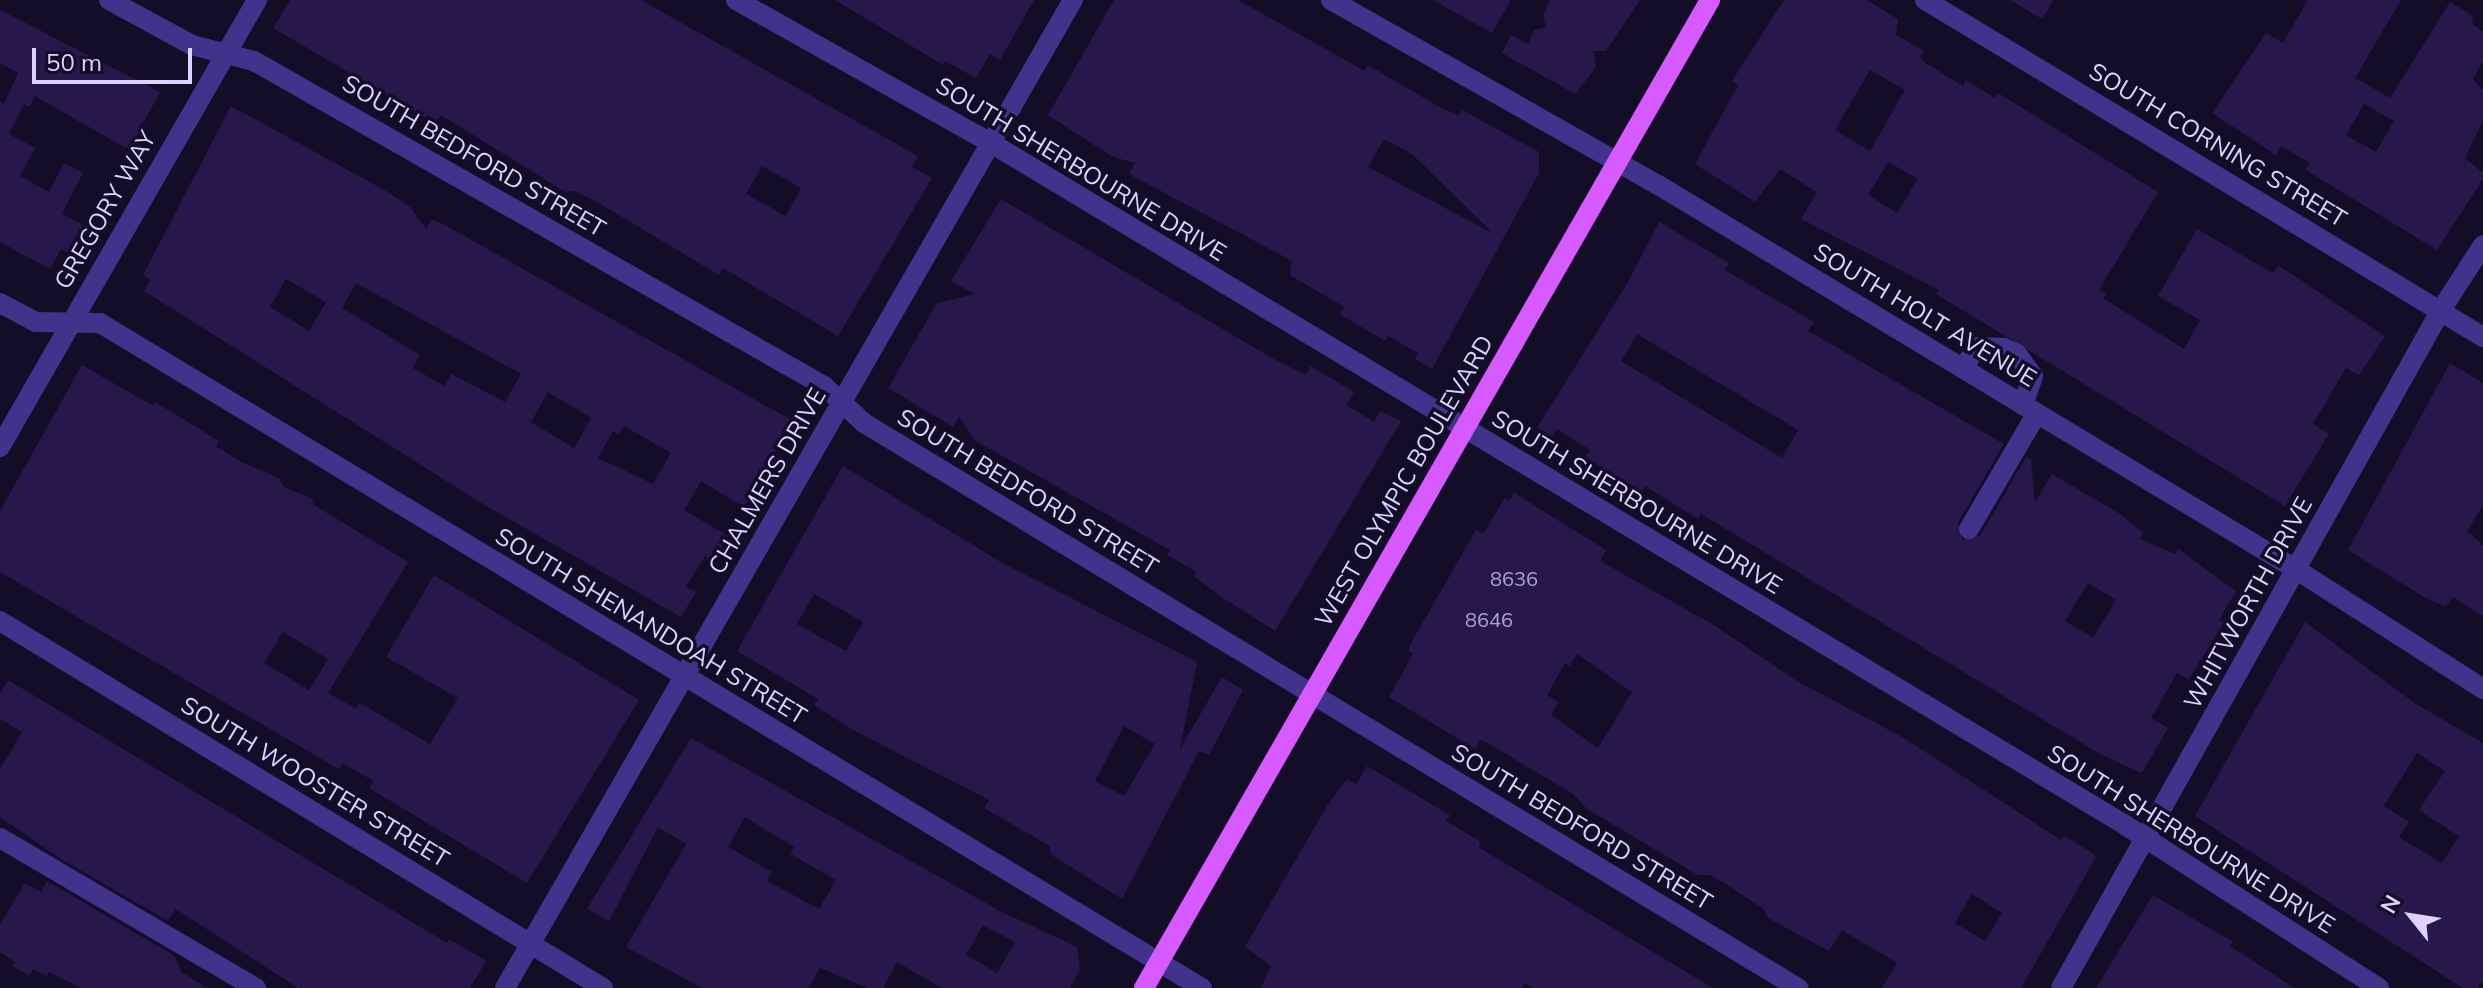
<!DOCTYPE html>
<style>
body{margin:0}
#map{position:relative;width:2483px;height:988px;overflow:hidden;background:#140d27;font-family:Mulish,sans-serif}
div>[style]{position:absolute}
.building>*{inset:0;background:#28174a}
.minor>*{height:20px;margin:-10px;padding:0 10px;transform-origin:10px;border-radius:10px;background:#41338b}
.major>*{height:20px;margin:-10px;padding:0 10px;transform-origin:10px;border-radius:10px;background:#d65aff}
span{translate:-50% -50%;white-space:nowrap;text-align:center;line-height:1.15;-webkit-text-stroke:7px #140d27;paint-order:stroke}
.number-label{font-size:20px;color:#b0a4d2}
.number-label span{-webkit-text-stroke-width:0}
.street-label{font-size:24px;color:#ddd3ff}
.north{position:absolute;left:2371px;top:876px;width:80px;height:80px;-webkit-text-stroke:6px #140d27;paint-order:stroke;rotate:300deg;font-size:22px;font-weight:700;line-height:32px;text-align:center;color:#ddd3ff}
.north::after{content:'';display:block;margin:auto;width:28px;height:36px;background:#ddd3ff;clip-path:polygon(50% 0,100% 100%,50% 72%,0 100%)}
.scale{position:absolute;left:32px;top:48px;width:160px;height:36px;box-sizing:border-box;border:4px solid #ddd3ff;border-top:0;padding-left:10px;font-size:24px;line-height:28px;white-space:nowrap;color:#ddd3ff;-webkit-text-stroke:6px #140d27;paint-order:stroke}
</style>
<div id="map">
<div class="building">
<div style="clip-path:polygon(evenodd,291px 0,641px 0,918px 156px,912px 167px,932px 178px,838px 336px,723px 268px,719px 275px,602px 205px,575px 191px,565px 192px,441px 115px,438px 120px,428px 119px,273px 28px,291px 0,762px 166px,801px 188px,786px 216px,746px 194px,762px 166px)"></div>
<div style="clip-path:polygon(835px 0,1034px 0,1000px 60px,990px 54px,976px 78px,945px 61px,943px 65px)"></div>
<div style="clip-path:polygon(evenodd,1114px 0,1238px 0,1365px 71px,1368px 65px,1436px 105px,1459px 116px,1462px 110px,1539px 152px,1539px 173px,1432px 369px,1415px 359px,1418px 353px,1388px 336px,1385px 341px,1340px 314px,1344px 307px,1290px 275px,1292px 261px,1129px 174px,1135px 163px,1113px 157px,1048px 115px,1114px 0,1384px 139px,1412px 154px,1494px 234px,1368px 167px,1384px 139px)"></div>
<div style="clip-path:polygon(1433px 0,1511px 0,1492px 33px)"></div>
<div style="clip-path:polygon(1550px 0,1640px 0,1606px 51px,1594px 51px,1596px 68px,1575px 94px,1502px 53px,1511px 35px,1528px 44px,1534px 30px,1546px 27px,1543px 16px)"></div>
<div style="clip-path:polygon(evenodd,1784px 0,1867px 0,1898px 19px,1896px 35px,1924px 51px,1920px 58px,1927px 64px,1963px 86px,1966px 80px,1995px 98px,1998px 93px,2158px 192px,2099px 290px,2106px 294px,2103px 298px,2184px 349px,2200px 320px,2158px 296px,2197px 229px,2273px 273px,2278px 265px,2385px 336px,2359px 375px,2346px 368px,2313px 424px,2329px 434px,2285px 506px,1936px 294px,1939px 290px,1801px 219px,1817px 192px,1780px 169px,1755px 202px,1695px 164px,1738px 85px,1732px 81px,1784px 0,1870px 70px,1905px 90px,1870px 151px,1835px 130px,1870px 70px,1784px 0,1888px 162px,1918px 179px,1897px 213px,1868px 195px,1888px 162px)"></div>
<div style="clip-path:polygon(2010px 0,2054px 0,2042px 19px)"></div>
<div style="clip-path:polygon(evenodd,2308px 0,2401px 0,2355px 78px,2390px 98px,2450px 2px,2472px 15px,2473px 25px,2483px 31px,2483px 61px,2473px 79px,2483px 90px,2483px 121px,2465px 158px,2483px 173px,2483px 179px,2437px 250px,2306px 170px,2310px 163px,2281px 146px,2276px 155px,2212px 113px,2266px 33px,2283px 43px,2308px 0,2364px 104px,2394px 121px,2376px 152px,2346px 135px,2364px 104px)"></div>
<div style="clip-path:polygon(0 10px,160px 92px,129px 150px,35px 96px,29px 107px,24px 104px,9px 134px,35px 148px,20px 176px,49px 192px,64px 163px,83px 173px,62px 214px,83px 225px,68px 253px,61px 249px,50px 269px,0 242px,0 101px,4px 104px,18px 73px,0 63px)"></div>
<div style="clip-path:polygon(evenodd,231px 106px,386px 191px,410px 207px,426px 229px,432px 219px,445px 225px,793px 421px,744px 507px,701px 481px,684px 510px,728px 536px,713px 561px,705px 556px,686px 587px,696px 592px,681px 617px,483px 504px,144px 291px,151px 280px,143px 275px,231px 106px,286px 279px,326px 302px,309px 331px,270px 307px,286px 279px,231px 106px,356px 283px,521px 374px,505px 402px,451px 374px,444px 386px,413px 368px,420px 355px,342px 308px,356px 283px,231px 106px,548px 392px,591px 418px,574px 448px,531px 422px,548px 392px,231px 106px,624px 426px,671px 453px,653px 484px,598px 458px,613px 431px,619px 434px,624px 426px)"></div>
<div style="clip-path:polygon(1001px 199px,1279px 362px,1306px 375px,1310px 366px,1354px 392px,1346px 405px,1374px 422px,1380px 411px,1401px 421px,1275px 631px,1220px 596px,1194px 576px,1197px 572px,1167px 555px,1170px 550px,974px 440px,959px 416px,953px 427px,888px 388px,937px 303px,975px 294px,951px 281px)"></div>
<div style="clip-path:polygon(evenodd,1659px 222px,1729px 263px,1725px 270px,1814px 322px,1808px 331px,2004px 444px,1958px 522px,1962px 540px,1980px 536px,2026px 457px,2031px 460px,2035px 503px,2052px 474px,2122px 515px,2143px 533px,2140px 539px,2175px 554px,2178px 549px,2236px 591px,2219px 620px,2224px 623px,2188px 680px,2177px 673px,2151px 718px,2168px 728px,2142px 773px,2102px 755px,1701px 514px,1698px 519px,1645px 486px,1641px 492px,1585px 458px,1590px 450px,1557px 429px,1552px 437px,1537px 428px,1628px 282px,1659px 222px,1637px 334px,1798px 430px,1782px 458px,1621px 361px,1637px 334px,1659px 222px,2088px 583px,2116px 600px,2093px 638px,2065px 621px,2088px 583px)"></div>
<div style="clip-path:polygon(2450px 363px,2483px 383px,2483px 506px,2467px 531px,2483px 545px,2483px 616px,2453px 597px,2446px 607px,2424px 597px,2348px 550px)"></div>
<div style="clip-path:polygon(evenodd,82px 365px,153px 406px,155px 402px,219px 441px,216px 446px,241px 462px,279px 478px,284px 487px,311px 498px,314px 505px,408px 562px,328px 693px,356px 709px,360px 703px,430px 744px,458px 698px,386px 657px,434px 575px,639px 700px,527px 883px,369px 788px,374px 781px,342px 763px,339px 769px,0 572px,0 511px,82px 365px,283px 632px,328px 659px,309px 690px,264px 663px,283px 632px)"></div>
<div style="clip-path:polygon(evenodd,843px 466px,1004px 564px,1197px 662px,1180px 749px,1222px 677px,1243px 690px,1209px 755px,1199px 751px,1122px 899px,1050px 854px,1050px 846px,984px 808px,989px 800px,853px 730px,814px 705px,818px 699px,737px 651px,843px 466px,814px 594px,863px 622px,846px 651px,797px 624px,814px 594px,843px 466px,1124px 726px,1155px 744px,1124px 796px,1095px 781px,1124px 726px)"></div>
<div style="clip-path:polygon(evenodd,1514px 493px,1606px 550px,1600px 561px,1714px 625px,1795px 680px,1904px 738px,2061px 840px,2064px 836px,2092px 853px,2096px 857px,2021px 988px,1882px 988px,1897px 963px,1842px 930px,1829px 951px,1768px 918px,1764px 909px,1732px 888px,1710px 875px,1698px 875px,1587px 809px,1573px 794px,1481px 739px,1475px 749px,1389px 697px,1413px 654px,1408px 651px,1411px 643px,1476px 530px,1483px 534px,1505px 498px,1509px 501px,1514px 493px,1577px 654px,1632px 692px,1598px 748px,1551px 715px,1559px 702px,1547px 695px,1565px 663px,1569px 666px,1577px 654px,1514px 493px,1972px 894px,2002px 913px,1985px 941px,1955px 923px,1972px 894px)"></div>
<div style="clip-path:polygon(evenodd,2305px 622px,2416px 704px,2483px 743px,2483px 981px,2478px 988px,2463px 988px,2195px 816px,2305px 622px,2417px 753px,2445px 771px,2419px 810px,2459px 836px,2442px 863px,2399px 837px,2409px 822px,2384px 806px,2417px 753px)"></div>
<div style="clip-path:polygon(8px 680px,447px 943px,449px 939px,486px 961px,470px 988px,298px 988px,176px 909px,168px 921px,61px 859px,0 817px,0 769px,22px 732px,0 719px,0 694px)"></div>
<div style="clip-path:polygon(evenodd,691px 738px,1002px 912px,1077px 947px,1080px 970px,1070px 988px,942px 988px,897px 962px,883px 988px,868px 988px,820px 968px,808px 988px,702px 988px,626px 947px,686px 844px,658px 827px,609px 921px,587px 909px,691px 738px,745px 817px,794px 847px,790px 854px,836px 880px,819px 909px,767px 881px,772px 872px,728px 847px,745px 817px,691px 738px,983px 925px,1015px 942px,997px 973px,966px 955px,983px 925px)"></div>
<div style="clip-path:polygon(1367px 766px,1450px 815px,1446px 821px,1481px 842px,1478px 847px,1713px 988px,1533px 988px,1525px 983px,1522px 988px,1261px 988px,1271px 966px,1245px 947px,1327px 806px,1347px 779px,1356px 784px)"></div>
<div style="clip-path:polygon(47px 881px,175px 956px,181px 972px,208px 988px,81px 988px,49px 972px,47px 976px,33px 969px,30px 976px,12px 966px,15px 962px,0 952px,0 924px,25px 883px,41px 892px)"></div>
<div style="clip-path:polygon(2153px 895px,2233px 942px,2230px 946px,2294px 988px,2096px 988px)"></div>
</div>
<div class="minor">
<div style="left:109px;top:0;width:94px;rotate:28.5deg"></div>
<div style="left:192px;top:45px;width:64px;rotate:14.5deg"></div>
<div style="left:254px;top:61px;width:656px;rotate:29.69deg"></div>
<div style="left:824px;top:386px;width:54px;rotate:42.8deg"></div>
<div style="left:864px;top:423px;width:1092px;rotate:31.17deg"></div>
<div style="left:736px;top:0;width:292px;rotate:29.3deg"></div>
<div style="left:991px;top:143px;width:1323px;rotate:31.02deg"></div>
<div style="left:2125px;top:825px;width:302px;rotate:32.7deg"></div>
<div style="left:1331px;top:0;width:378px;rotate:29.5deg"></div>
<div style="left:1660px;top:186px;width:744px;rotate:31.08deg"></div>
<div style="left:2297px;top:570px;width:221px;rotate:32.6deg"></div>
<div style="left:1925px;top:0;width:652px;rotate:31.13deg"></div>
<div style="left:0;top:303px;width:40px;rotate:28deg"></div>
<div style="left:35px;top:322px;width:65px;rotate:0.9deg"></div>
<div style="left:100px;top:323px;width:1287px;rotate:31.11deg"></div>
<div style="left:1963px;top:368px;width:25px;rotate:-56deg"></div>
<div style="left:1977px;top:347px;width:27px;rotate:2deg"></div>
<div style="left:2004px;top:348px;width:14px;rotate:25deg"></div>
<div style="left:2017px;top:354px;width:27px;rotate:54deg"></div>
<div style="left:2033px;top:376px;width:31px;rotate:109deg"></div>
<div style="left:0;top:447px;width:516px;rotate:-60.1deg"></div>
<div style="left:1969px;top:529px;width:134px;rotate:-59.6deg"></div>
<div style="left:0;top:621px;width:706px;rotate:31.33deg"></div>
<div style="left:0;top:838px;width:297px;rotate:30.4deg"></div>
<div style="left:505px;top:988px;width:1140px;rotate:-60.11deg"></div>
<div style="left:2061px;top:988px;width:777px;rotate:-60.73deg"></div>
<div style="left:2441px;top:310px;width:77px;rotate:-57.1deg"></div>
</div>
<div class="major">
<div style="left:1144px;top:988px;width:1139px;rotate:-60.19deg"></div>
</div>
<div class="number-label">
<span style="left:1514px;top:578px">8636</span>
<span style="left:1489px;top:619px">8646</span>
</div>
<div class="street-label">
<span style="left:2218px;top:145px;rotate:31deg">SOUTH CORNING STREET</span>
<span style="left:474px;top:156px;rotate:30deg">SOUTH BEDFORD STREET</span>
<span style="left:1081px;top:169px;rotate:31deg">SOUTH SHERBOURNE DRIVE</span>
<span style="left:105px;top:210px;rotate:-60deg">GREGORY WAY</span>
<span style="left:1925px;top:315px;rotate:31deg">SOUTH HOLT AVENUE</span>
<span style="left:767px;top:481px;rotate:-60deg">CHALMERS DRIVE</span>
<span style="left:1404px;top:481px;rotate:-60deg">WEST OLYMPIC BOULEVARD</span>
<span style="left:1028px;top:492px;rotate:31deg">SOUTH BEDFORD STREET</span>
<span style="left:1637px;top:502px;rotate:31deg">SOUTH SHERBOURNE DRIVE</span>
<span style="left:2248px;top:603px;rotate:-61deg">WHITWORTH DRIVE</span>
<span style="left:651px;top:626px;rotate:31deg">SOUTH SHENANDOAH STREET</span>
<span style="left:315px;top:782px;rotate:31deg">SOUTH WOOSTER STREET</span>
<span style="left:1582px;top:827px;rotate:31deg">SOUTH BEDFORD STREET</span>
<span style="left:2191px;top:839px;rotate:32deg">SOUTH SHERBOURNE DRIVE</span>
</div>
<div class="north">N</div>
<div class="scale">50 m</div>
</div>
